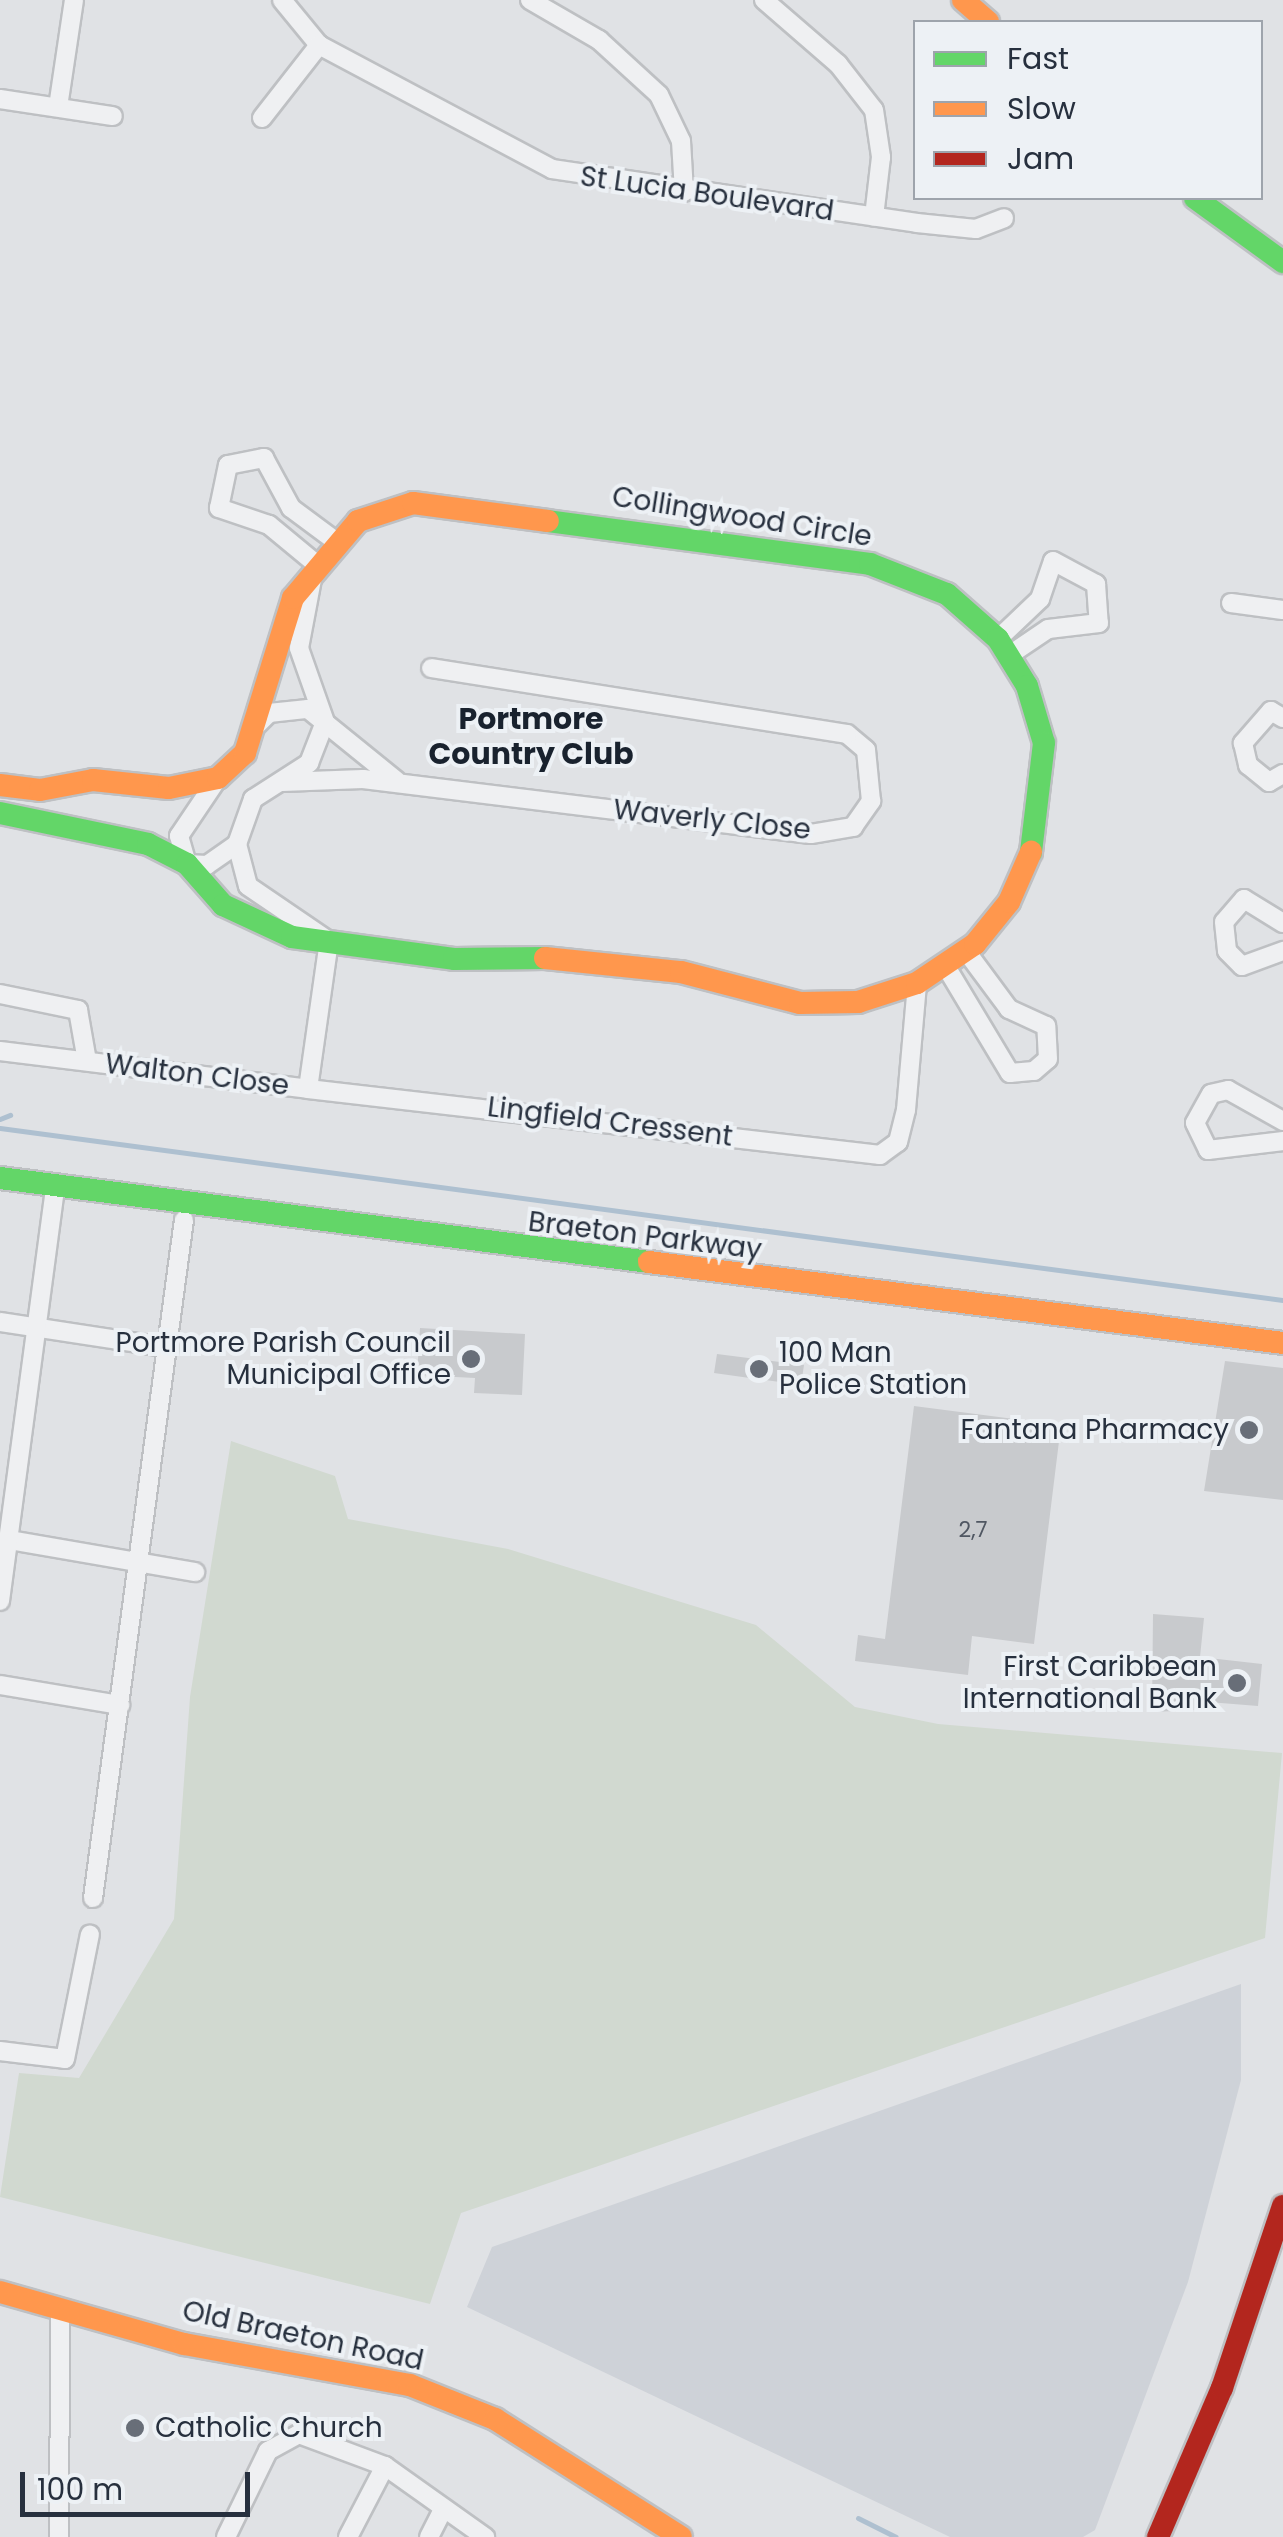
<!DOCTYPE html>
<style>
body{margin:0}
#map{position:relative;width:1283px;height:2537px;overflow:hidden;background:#e0e2e5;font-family:Poppins,sans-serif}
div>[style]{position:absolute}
.built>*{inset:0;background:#ced2d8}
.green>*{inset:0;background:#d1d9d0}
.stream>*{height:5px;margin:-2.5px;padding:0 2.5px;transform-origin:2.5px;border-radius:2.5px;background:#aec0d0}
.building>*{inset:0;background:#c8cacd}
.roads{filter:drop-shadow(2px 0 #bec0c3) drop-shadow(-2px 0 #bec0c3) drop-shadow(0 2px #bec0c3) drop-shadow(0 -2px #bec0c3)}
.street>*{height:18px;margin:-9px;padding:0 9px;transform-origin:9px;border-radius:9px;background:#eff0f2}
.fast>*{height:22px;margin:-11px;padding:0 11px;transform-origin:11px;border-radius:11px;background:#63d668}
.slow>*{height:22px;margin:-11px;padding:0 11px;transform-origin:11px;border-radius:11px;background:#ff974d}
.jam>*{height:22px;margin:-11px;padding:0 11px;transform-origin:11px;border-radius:11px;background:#b3261e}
.dots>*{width:28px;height:28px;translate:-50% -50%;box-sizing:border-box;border:5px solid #edf1f5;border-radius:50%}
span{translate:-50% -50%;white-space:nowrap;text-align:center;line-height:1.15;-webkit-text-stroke:8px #edf1f5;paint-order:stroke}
.number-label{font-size:22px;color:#505762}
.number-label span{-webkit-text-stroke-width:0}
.street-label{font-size:28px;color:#27303e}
.poi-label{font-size:28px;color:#27303e}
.right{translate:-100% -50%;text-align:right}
.left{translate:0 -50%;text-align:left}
.neighbourhood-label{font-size:30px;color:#19222e;font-weight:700}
.legend{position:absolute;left:913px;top:20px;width:350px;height:180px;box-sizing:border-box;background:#edf1f5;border:2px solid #9ea4ac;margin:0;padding:12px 18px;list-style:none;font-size:30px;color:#27303e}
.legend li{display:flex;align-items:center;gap:20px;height:50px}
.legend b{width:50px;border:2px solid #9ea4ac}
.scale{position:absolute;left:20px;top:2472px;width:230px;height:45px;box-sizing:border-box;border:5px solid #27303e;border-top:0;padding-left:12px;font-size:30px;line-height:35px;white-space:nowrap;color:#27303e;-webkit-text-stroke:8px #edf1f5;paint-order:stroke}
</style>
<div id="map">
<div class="built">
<div style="clip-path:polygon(1241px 1984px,1241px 2080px,1188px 2282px,1095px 2530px,1083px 2537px,950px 2537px,467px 2307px,492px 2247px)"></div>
</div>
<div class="green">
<div style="clip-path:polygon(231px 1441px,335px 1476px,348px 1519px,508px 1549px,756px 1625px,855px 1707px,938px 1724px,1282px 1753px,1265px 1938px,461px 2213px,430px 2304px,0 2197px,19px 2073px,79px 2078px,174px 1919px,190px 1697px)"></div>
</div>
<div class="stream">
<div style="left:0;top:1119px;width:11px;rotate:-22deg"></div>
<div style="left:0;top:1128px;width:1294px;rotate:7.64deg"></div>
<div style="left:858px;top:2518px;width:42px;rotate:26.6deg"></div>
</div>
<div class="building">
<div style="clip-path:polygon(420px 1328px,525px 1334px,522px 1395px,474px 1393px,475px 1378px,417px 1375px)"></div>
<div style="clip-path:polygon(717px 1354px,804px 1365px,801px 1385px,714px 1373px)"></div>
<div style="clip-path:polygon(1225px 1361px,1283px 1368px,1283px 1500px,1204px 1491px)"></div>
<div style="clip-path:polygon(914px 1406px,1061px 1425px,1034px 1644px,972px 1636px,968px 1675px,855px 1661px,858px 1635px,885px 1639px)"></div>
<div style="clip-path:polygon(1153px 1614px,1204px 1618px,1200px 1657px,1262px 1664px,1258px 1706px,1196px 1701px,1196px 1710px,1152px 1712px)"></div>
</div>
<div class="roads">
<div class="street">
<div style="left:282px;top:0;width:58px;rotate:50.6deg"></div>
<div style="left:319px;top:45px;width:264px;rotate:28deg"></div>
<div style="left:552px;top:169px;width:369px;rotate:8.4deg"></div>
<div style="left:917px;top:223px;width:59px;rotate:5.8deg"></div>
<div style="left:976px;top:229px;width:30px;rotate:-21deg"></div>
<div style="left:530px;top:0;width:80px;rotate:30.1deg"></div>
<div style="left:599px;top:40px;width:81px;rotate:42.5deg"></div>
<div style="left:659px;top:95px;width:51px;rotate:64.4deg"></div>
<div style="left:681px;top:141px;width:51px;rotate:86.6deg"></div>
<div style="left:764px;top:0;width:98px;rotate:40.9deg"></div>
<div style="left:838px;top:64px;width:58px;rotate:52deg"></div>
<div style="left:874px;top:110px;width:48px;rotate:81.5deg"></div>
<div style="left:881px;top:157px;width:60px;rotate:96.7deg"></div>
<div style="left:0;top:99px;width:114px;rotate:8.6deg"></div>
<div style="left:58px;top:107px;width:108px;rotate:-81.5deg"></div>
<div style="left:262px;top:118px;width:93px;rotate:-52deg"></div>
<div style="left:1231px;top:603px;width:52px;rotate:7.7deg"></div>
<div style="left:998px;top:639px;width:58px;rotate:-43.6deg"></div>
<div style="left:1040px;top:599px;width:40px;rotate:-71.1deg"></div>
<div style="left:1053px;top:561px;width:49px;rotate:28.1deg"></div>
<div style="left:1096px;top:584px;width:39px;rotate:86deg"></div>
<div style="left:1099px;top:623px;width:51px;rotate:173.3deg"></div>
<div style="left:1048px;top:629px;width:48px;rotate:146deg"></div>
<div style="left:1283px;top:718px;width:14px;rotate:-150deg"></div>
<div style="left:1271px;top:711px;width:43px;rotate:131.2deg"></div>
<div style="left:1243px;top:743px;width:23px;rotate:77deg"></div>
<div style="left:1248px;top:765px;width:27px;rotate:39deg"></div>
<div style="left:1269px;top:782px;width:16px;rotate:-30deg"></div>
<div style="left:255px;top:727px;width:20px;rotate:-45deg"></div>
<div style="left:269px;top:713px;width:39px;rotate:-6deg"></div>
<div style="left:308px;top:709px;width:114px;rotate:39deg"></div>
<div style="left:218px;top:778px;width:70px;rotate:123.9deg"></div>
<div style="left:179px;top:836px;width:29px;rotate:74deg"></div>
<div style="left:187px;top:864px;width:20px;rotate:3deg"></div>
<div style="left:207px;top:865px;width:37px;rotate:-35deg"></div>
<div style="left:237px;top:844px;width:48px;rotate:-70.4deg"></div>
<div style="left:253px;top:799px;width:67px;rotate:-32.7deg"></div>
<div style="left:309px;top:763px;width:44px;rotate:-68.7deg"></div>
<div style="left:325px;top:722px;width:78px;rotate:-109.4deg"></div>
<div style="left:299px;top:648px;width:86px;rotate:-79.3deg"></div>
<div style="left:315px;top:563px;width:60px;rotate:-140.4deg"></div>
<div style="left:269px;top:525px;width:53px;rotate:-161.2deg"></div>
<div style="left:219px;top:508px;width:44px;rotate:-78.2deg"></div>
<div style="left:228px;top:465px;width:37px;rotate:-11deg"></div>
<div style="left:264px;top:458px;width:57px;rotate:61.6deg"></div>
<div style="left:291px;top:508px;width:57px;rotate:36.5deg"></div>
<div style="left:282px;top:782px;width:81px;rotate:-2.1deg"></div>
<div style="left:363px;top:779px;width:451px;rotate:7deg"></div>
<div style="left:811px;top:834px;width:43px;rotate:-9.5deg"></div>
<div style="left:853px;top:827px;width:32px;rotate:-55deg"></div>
<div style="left:871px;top:801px;width:51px;rotate:-95.6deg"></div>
<div style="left:866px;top:750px;width:25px;rotate:-140deg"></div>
<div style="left:847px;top:734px;width:421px;rotate:-171deg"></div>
<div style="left:237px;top:844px;width:43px;rotate:75.3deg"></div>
<div style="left:248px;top:886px;width:98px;rotate:34.2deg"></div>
<div style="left:329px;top:941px;width:149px;rotate:98.1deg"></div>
<div style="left:308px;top:1089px;width:576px;rotate:6.58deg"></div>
<div style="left:880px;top:1155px;width:22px;rotate:-36deg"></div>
<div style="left:898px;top:1142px;width:33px;rotate:-76deg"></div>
<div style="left:906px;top:1110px;width:127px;rotate:-85deg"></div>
<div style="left:1283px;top:923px;width:46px;rotate:-148.4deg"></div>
<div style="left:1244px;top:899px;width:30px;rotate:131deg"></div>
<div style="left:1224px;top:922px;width:29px;rotate:84deg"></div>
<div style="left:1227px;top:951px;width:21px;rotate:45deg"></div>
<div style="left:1242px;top:966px;width:44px;rotate:-20.1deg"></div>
<div style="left:945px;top:965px;width:126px;rotate:59deg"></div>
<div style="left:1010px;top:1073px;width:24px;rotate:-5deg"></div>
<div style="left:1034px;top:1071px;width:18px;rotate:-41deg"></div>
<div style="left:1048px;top:1059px;width:33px;rotate:-93deg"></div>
<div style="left:1046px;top:1026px;width:41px;rotate:-155.3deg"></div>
<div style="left:1009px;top:1009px;width:72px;rotate:-126.6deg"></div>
<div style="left:0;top:994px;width:80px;rotate:11.6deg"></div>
<div style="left:78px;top:1010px;width:52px;rotate:80deg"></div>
<div style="left:0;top:1051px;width:310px;rotate:7deg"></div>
<div style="left:1283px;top:1121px;width:63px;rotate:-150.6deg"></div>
<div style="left:1228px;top:1090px;width:17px;rotate:167deg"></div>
<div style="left:1211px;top:1094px;width:33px;rotate:119deg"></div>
<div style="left:1195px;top:1123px;width:30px;rotate:64deg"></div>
<div style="left:1208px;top:1150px;width:76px;rotate:-6.8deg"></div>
<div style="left:0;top:1322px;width:171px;rotate:8.7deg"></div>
<div style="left:9px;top:1540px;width:189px;rotate:9.8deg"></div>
<div style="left:0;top:1601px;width:418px;rotate:-82.4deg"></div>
<div style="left:0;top:1685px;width:122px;rotate:9.5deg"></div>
<div style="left:93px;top:1898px;width:684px;rotate:-82.36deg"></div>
<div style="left:0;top:2051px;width:65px;rotate:7deg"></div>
<div style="left:65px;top:2059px;width:127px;rotate:-78.7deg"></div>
<div style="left:59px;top:2537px;width:229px;rotate:-89.7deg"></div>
<div style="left:226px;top:2537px;width:96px;rotate:-64deg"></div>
<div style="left:268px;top:2451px;width:35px;rotate:-29deg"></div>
<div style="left:299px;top:2434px;width:92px;rotate:20.4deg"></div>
<div style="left:385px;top:2466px;width:123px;rotate:35.4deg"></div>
<div style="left:348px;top:2537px;width:80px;rotate:-62.5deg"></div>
<div style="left:429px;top:2537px;width:31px;rotate:-63deg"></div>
</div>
<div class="fast">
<div style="left:1195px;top:198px;width:109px;rotate:36deg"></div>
<div style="left:548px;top:521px;width:325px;rotate:7.6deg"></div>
<div style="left:870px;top:564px;width:83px;rotate:21.3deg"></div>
<div style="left:947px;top:594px;width:68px;rotate:41.4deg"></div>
<div style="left:998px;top:639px;width:55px;rotate:58.3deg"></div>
<div style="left:1027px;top:686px;width:59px;rotate:73.4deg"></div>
<div style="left:1044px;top:743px;width:110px;rotate:96.8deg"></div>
<div style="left:0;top:813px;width:151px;rotate:11.8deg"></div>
<div style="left:148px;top:844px;width:44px;rotate:27.1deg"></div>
<div style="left:187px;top:864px;width:55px;rotate:48.7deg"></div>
<div style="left:223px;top:905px;width:76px;rotate:24.9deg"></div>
<div style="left:292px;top:937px;width:163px;rotate:7.7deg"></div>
<div style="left:454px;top:959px;width:91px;rotate:-0.6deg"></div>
<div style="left:0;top:1178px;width:654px;rotate:7.37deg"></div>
</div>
<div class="slow">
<div style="left:963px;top:0;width:33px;rotate:41deg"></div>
<div style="left:0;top:785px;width:40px;rotate:7.1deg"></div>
<div style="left:40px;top:790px;width:54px;rotate:-10.7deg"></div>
<div style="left:93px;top:780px;width:76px;rotate:6deg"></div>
<div style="left:169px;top:788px;width:50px;rotate:-11.5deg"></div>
<div style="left:218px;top:778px;width:37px;rotate:-43deg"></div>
<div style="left:245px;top:753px;width:162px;rotate:-72.8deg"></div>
<div style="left:293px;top:598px;width:101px;rotate:-49.8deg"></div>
<div style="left:358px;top:521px;width:58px;rotate:-18.1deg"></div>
<div style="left:413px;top:503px;width:136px;rotate:7.6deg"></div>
<div style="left:545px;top:958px;width:137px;rotate:5.9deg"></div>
<div style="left:681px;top:972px;width:123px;rotate:14.6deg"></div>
<div style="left:800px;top:1003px;width:58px;rotate:-1deg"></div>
<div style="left:858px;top:1002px;width:62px;rotate:-17.9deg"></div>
<div style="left:917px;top:983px;width:70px;rotate:-33.9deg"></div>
<div style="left:975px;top:944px;width:54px;rotate:-51deg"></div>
<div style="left:1009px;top:902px;width:55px;rotate:-66.3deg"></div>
<div style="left:649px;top:1262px;width:639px;rotate:7.28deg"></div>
<div style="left:0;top:2292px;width:191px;rotate:15.8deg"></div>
<div style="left:184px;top:2344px;width:230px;rotate:10.3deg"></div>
<div style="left:410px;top:2385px;width:92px;rotate:21.8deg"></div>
<div style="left:495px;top:2419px;width:220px;rotate:32.4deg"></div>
</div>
<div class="jam">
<div style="left:1158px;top:2537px;width:162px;rotate:-66.8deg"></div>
<div style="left:1222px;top:2388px;width:192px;rotate:-71.5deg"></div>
</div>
</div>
<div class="dots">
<div style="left:471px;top:1359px;background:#686e78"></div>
<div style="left:759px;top:1369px;background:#686e78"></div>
<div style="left:1249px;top:1430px;background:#686e78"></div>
<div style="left:1237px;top:1683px;background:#686e78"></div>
<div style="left:135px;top:2428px;background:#686e78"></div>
</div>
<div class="number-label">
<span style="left:973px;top:1530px">2,7</span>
</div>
<div class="street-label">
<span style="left:707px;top:194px;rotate:8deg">St Lucia Boulevard</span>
<span style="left:742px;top:517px;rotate:9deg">Collingwood Circle</span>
<span style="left:712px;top:820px;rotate:6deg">Waverly Close</span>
<span style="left:197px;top:1075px;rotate:7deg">Walton Close</span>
<span style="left:610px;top:1122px;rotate:7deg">Lingfield Cressent</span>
<span style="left:645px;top:1236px;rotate:7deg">Braeton Parkway</span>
<span style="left:303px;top:2336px;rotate:12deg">Old Braeton Road</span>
</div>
<div class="poi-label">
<span class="right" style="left:451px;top:1359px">Portmore Parish Council<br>Municipal Office</span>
<span class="left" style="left:779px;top:1369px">100 Man<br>Police Station</span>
<span class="right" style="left:1229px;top:1430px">Fantana Pharmacy</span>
<span class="right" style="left:1217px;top:1683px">First Caribbean<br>International Bank</span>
<span class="left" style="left:155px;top:2428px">Catholic Church</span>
</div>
<div class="neighbourhood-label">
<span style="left:531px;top:736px">Portmore<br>Country Club</span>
</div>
<ul class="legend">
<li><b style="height:12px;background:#63d668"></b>Fast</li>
<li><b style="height:12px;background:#ff974d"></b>Slow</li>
<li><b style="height:12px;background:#b3261e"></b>Jam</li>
</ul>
<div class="scale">100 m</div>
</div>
